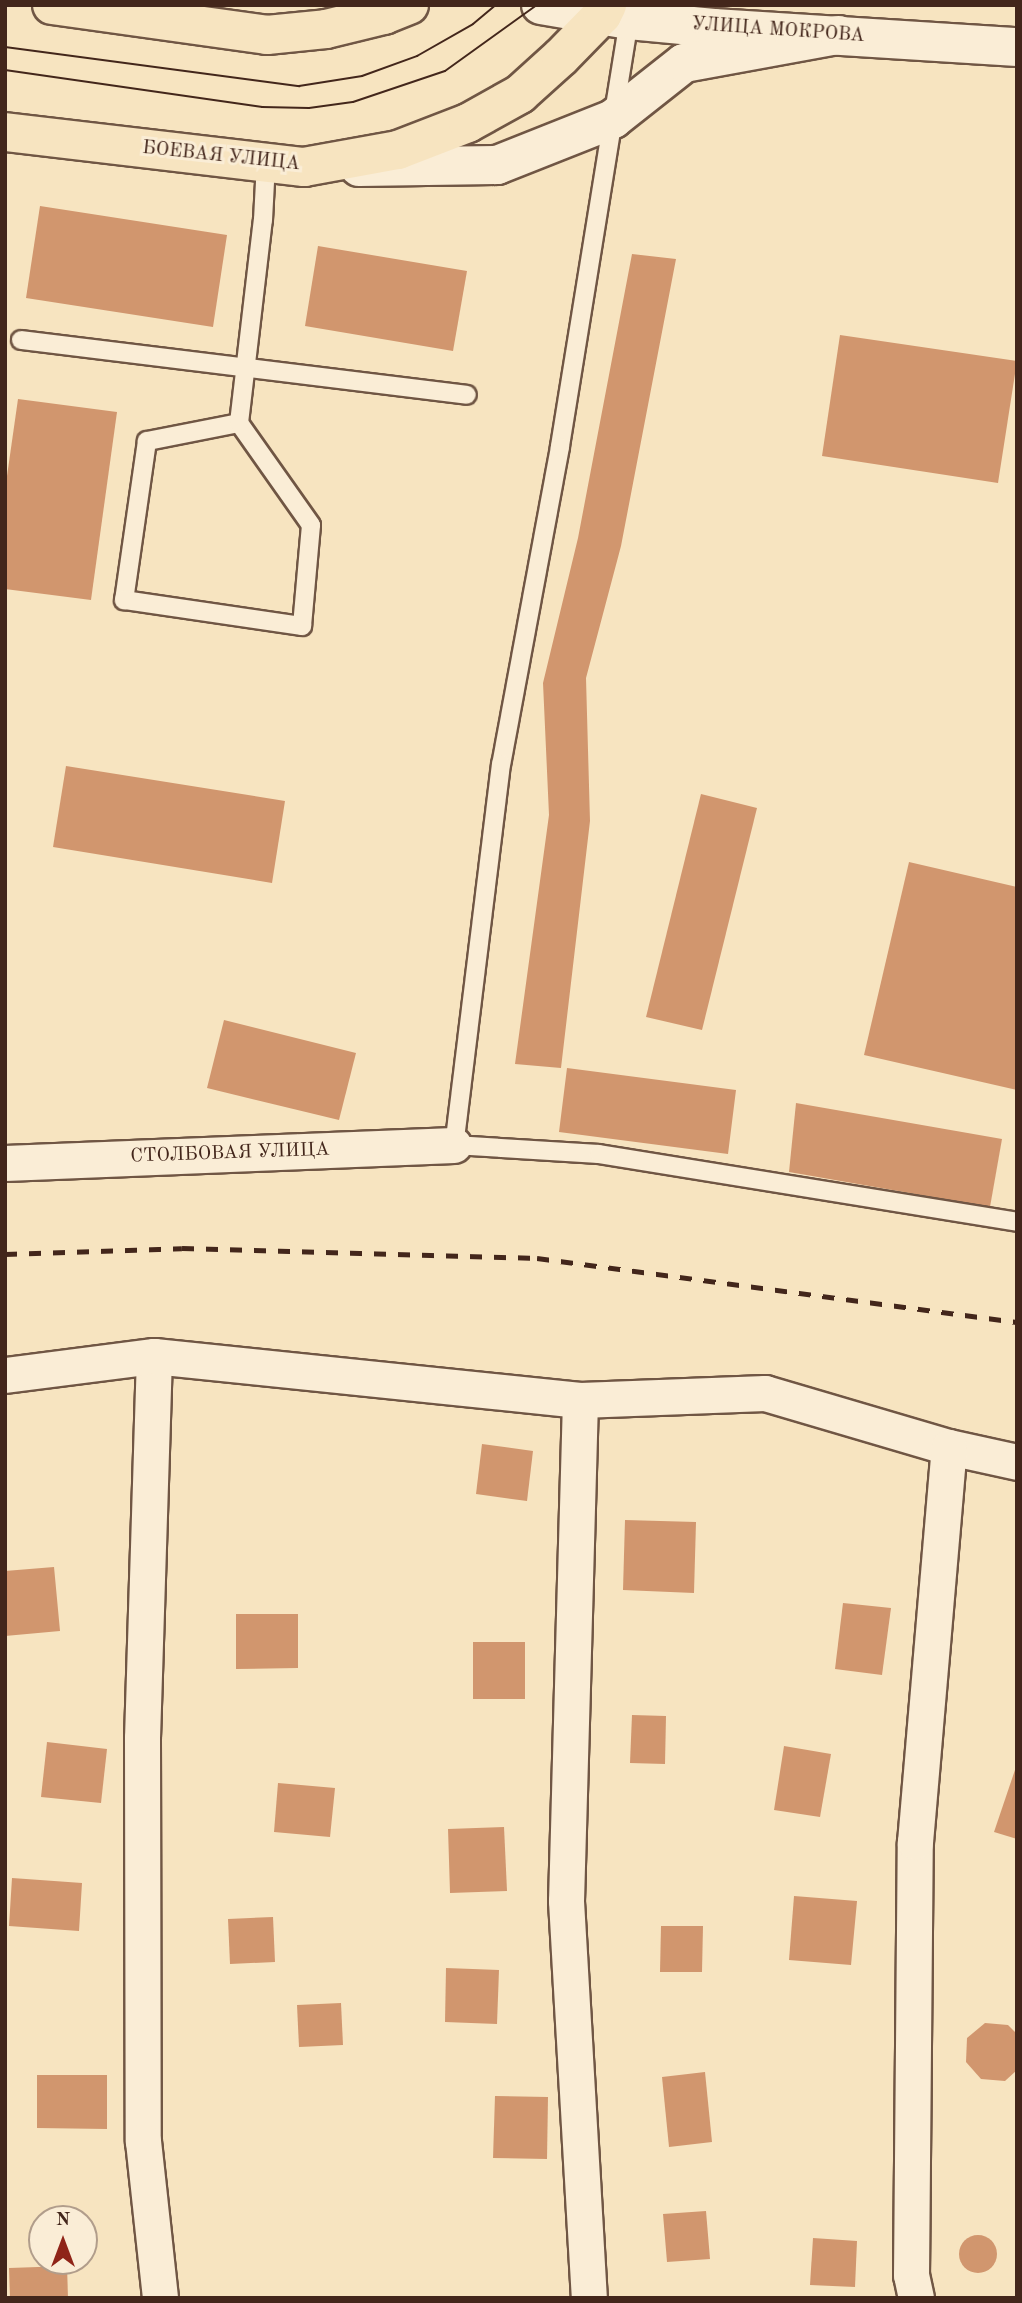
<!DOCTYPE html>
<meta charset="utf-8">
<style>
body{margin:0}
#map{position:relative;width:1022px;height:2303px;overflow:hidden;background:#f7e4c0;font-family:"Old Standard TT",serif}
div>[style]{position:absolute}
.building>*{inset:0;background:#d1966e}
.round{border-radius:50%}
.roads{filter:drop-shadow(2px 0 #705644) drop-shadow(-2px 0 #705644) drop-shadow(0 2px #705644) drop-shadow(0 -2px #705644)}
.service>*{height:18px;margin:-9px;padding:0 9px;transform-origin:9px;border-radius:9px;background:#faedd6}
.minor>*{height:35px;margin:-17.5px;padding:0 17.5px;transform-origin:17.5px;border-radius:17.5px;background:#faedd6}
.secondary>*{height:38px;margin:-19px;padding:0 19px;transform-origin:19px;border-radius:19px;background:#faedd6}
.primary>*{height:38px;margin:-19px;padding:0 19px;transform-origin:19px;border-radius:19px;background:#f7e4c0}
.tram>*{height:2px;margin:-1px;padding:0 1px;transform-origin:1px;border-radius:1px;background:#43261b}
.rail>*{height:5px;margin-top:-2.5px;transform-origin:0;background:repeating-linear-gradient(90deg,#43261b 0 12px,transparent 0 24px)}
span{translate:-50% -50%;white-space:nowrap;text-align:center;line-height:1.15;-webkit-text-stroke:6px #faedd6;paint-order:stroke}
.street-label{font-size:19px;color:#43261b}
.frame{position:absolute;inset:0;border:7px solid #43261b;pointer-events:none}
.north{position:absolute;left:28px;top:2205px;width:70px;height:70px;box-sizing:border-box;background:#faedd6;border:2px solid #b19d8b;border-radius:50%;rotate:0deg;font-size:19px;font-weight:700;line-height:28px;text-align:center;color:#43261b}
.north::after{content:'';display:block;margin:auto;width:24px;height:32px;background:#8f2418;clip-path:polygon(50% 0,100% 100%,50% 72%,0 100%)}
</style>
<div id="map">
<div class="building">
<div style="clip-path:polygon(40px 206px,227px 235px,213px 327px,26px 298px)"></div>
<div style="clip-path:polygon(318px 246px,467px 271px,453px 351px,305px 326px)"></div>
<div style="clip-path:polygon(632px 254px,676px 259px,621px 546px,586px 678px,590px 821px,561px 1068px,515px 1064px,549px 815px,543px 683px,578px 538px)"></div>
<div style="clip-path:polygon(840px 335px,1017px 361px,998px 483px,822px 456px)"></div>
<div style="clip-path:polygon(18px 399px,117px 412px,91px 600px,5px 589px,5px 490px)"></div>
<div style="clip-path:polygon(66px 766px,285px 801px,272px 883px,53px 847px)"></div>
<div style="clip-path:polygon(701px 794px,757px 808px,702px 1030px,646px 1017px)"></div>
<div style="clip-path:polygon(909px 862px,1017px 887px,1017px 1090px,864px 1055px)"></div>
<div style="clip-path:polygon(224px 1020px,356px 1053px,339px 1120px,207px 1088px)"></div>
<div style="clip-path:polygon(567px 1068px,736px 1090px,728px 1154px,559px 1132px)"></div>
<div style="clip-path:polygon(796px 1103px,1002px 1139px,990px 1207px,789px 1172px)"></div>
<div style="clip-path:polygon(482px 1444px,533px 1451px,527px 1501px,476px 1494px)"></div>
<div style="clip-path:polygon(625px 1520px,696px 1522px,694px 1593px,623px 1590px)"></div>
<div style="clip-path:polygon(54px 1567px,60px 1631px,5px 1636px,5px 1571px)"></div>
<div style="clip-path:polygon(843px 1603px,891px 1608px,882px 1675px,835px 1669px)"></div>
<div style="clip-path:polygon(236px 1614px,298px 1614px,298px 1668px,236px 1669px)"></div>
<div style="clip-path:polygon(473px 1642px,525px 1642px,525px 1699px,473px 1699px)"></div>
<div style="clip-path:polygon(632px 1715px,666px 1716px,665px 1764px,630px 1763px)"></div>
<div style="clip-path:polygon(47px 1742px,107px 1749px,101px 1803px,41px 1797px)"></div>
<div style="clip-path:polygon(784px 1746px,831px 1754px,820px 1817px,774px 1810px)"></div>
<div style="clip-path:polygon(1017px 1764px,1017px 1839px,994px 1832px)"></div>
<div style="clip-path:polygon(278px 1783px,335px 1788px,330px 1837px,274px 1832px)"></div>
<div style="clip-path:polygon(504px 1827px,507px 1891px,450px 1893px,448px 1829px)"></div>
<div style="clip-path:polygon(12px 1878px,82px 1883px,79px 1931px,9px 1926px)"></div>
<div style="clip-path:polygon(794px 1896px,857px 1901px,851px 1965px,789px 1960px)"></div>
<div style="clip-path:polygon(273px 1917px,275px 1962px,230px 1964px,228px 1919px)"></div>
<div style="clip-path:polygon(661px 1926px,703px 1926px,702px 1972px,660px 1972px)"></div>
<div style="clip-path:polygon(446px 1968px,499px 1970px,497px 2024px,445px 2022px)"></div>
<div style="clip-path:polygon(341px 2003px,343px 2045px,299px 2047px,297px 2005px)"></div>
<div style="clip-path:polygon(985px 2023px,1008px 2025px,1017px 2034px,1017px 2070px,1005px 2081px,981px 2079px,966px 2062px,967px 2038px)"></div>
<div style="clip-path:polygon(705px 2072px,712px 2142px,669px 2147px,662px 2077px)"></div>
<div style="clip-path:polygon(37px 2075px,107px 2075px,107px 2129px,37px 2128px)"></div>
<div style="clip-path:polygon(495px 2096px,548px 2097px,547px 2159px,493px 2158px)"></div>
<div style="clip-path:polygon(706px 2211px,710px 2259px,667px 2262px,663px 2214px)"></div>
<div class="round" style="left:959px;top:2235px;width:38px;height:38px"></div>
<div style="clip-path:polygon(813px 2238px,857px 2241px,855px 2287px,810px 2285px)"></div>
<div style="clip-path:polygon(67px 2266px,68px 2298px,10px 2298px,9px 2268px)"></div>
</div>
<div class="roads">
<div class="service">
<div style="left:629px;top:20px;width:433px;rotate:99.2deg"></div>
<div style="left:560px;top:447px;width:322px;rotate:100.5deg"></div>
<div style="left:501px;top:764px;width:384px;rotate:97deg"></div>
<div style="left:454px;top:1145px;width:145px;rotate:3.6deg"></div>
<div style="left:599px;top:1154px;width:423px;rotate:9.2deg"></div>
<div style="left:21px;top:340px;width:449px;rotate:7deg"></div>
<div style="left:239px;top:423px;width:94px;rotate:168.9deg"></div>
<div style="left:147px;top:441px;width:161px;rotate:98.2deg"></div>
<div style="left:124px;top:600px;width:180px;rotate:8.3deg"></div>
<div style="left:302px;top:626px;width:101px;rotate:-84.9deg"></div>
<div style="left:311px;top:525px;width:125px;rotate:-125.2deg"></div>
<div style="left:239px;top:423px;width:204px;rotate:-83.3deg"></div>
<div style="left:263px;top:220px;width:57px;rotate:-87deg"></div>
</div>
<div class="minor">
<div style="left:5px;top:1163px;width:449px;rotate:-2.3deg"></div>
<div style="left:154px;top:1356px;width:382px;rotate:91.8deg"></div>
<div style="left:142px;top:1738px;width:403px;rotate:89.9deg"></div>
<div style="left:143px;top:2141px;width:158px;rotate:83.8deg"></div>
<div style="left:5px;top:1375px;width:150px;rotate:-7.3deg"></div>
<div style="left:154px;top:1356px;width:428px;rotate:5.9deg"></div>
<div style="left:580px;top:1400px;width:185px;rotate:-2.2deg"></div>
<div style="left:765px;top:1393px;width:192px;rotate:16.4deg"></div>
<div style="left:949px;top:1447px;width:70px;rotate:12.4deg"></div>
<div style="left:580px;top:1400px;width:501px;rotate:91.6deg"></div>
<div style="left:566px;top:1901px;width:398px;rotate:86.7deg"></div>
<div style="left:916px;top:2298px;width:24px;rotate:-102deg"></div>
<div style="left:911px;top:2275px;width:433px;rotate:-89.5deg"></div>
<div style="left:915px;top:1842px;width:396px;rotate:-85.1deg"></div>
</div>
<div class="secondary">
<div style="left:541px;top:5px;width:89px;rotate:9.7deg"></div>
<div style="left:629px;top:20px;width:85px;rotate:5.4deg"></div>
<div style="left:714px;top:28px;width:304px;rotate:3.6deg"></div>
<div style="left:359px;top:167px;width:138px;rotate:-0.8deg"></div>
<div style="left:497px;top:165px;width:125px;rotate:-21.6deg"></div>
<div style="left:613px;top:119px;width:90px;rotate:-38.3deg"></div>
<div style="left:684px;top:63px;width:157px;rotate:-10.3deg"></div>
</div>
<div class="primary">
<div style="left:52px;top:5px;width:217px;rotate:7.9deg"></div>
<div style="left:267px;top:35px;width:59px;rotate:-5.8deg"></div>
<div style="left:326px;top:29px;width:60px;rotate:-13.6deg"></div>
<div style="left:384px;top:15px;width:27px;rotate:-22deg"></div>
<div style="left:5px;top:132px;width:301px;rotate:6.7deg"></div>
<div style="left:304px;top:167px;width:96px;rotate:-10.3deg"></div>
<div style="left:398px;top:150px;width:75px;rotate:-21.1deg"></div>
<div style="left:468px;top:123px;width:60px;rotate:-29.1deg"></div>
<div style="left:520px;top:94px;width:55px;rotate:-42.1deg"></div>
<div style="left:561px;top:57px;width:59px;rotate:-45.7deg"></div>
<div style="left:602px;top:15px;width:11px;rotate:-63deg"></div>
</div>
</div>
<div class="tram">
<div style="left:5px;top:47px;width:297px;rotate:7.6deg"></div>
<div style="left:299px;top:86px;width:64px;rotate:-9deg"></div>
<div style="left:362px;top:76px;width:59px;rotate:-20deg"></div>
<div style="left:417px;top:56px;width:64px;rotate:-29.7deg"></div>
<div style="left:473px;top:24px;width:30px;rotate:-40deg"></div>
<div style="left:5px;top:70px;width:260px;rotate:8.2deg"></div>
<div style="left:262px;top:107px;width:47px;rotate:1.2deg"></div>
<div style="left:309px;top:108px;width:44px;rotate:-7.8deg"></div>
<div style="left:353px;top:102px;width:97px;rotate:-18.6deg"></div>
<div style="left:445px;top:71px;width:113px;rotate:-35.7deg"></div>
</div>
<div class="rail">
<div style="left:5px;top:1254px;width:177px;rotate:-1.9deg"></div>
<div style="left:182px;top:1248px;width:355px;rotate:1.6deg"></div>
<div style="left:537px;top:1258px;width:484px;rotate:7.6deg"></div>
</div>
<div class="street-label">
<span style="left:778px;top:31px;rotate:4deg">УЛИЦА МОКРОВА</span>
<span style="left:221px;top:157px;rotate:6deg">БОЕВАЯ УЛИЦА</span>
<span style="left:230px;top:1154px;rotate:-2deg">СТОЛБОВАЯ УЛИЦА</span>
</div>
<div class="frame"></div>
<div class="north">N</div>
</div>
